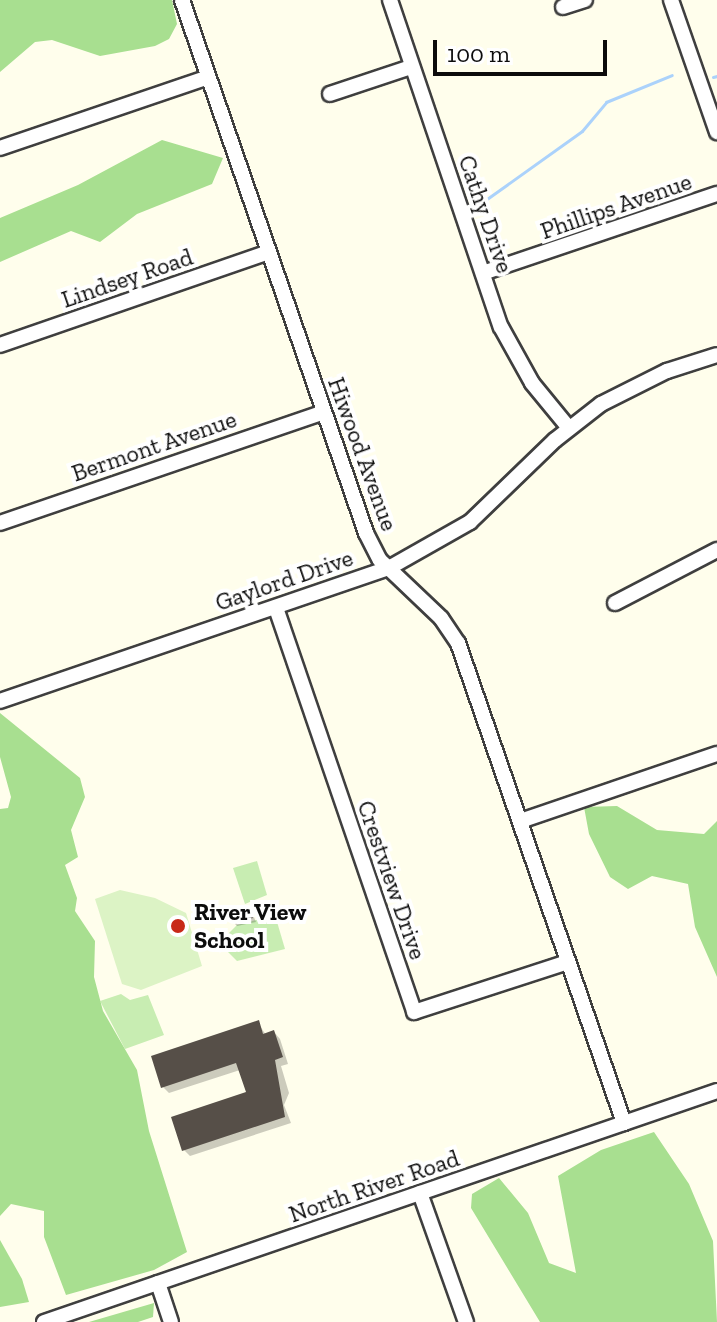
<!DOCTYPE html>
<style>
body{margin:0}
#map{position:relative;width:717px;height:1322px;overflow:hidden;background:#fffeec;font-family:"Zilla Slab",serif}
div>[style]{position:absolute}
.green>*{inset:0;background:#c8edb2}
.forest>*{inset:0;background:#a8df90}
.pitch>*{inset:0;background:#dcf3c5}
.shadow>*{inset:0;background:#0003}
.stream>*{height:3px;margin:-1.5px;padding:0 1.5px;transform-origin:1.5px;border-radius:1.5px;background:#abd2fb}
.building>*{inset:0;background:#564f48}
.roads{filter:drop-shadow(2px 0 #3f3f3f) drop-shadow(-2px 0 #3f3f3f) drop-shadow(0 2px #3f3f3f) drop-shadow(0 -2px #3f3f3f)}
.minor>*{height:14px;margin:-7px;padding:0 7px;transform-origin:7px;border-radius:7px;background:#fff}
.dots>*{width:22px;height:22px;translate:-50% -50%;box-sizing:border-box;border:4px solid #fff;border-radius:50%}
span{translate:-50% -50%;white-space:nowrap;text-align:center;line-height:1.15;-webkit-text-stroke:8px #fff;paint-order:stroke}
.street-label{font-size:24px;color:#0c0c0c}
.poi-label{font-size:24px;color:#0c0c0c;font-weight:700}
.left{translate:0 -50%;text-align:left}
.scale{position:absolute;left:433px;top:40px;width:174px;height:36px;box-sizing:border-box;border:4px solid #0c0c0c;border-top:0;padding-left:10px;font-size:24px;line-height:28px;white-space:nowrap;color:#0c0c0c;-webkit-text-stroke:6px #fff;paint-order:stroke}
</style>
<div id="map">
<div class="green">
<div style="clip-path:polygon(257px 861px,267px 895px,245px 904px,233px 868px)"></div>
<div style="clip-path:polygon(275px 915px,285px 949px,237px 961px,219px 943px,237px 925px)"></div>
<div style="clip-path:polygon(121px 994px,130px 1000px,148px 995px,164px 1035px,125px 1049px,100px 1001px)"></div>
</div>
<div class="forest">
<div style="clip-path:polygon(0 0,172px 0,177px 24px,169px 39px,155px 46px,100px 56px,52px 40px,35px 42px,0 72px)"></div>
<div style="clip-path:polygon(162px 140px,223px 158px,212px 184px,137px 214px,100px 242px,71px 231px,0 262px,0 218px,78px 185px)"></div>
<div style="clip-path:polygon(0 713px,80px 778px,85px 797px,71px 830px,78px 857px,65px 865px,77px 898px,75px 911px,95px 941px,94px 977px,103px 1011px,137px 1070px,149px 1131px,187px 1252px,154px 1270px,66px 1295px,44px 1237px,44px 1211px,11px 1204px,0 1216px,0 809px,8px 808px,11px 797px,0 757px)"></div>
<div style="clip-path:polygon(617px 806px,657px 830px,704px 834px,717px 821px,717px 977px,695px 927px,688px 884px,652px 876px,628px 889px,610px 877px,589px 834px,584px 807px)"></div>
<div style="clip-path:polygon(654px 1132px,689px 1184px,713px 1241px,717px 1322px,540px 1322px,471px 1208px,472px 1194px,499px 1178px,528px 1213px,549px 1263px,576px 1273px,558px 1176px,601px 1150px)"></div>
<div style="clip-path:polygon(0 1240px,22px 1279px,29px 1302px,0 1307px)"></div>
<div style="clip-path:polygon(154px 1303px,153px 1317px,138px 1322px,89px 1322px)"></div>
</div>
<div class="pitch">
<div style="clip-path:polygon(120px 890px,155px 898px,186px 913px,202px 966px,141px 990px,122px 984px,95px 899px)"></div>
</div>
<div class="shadow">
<div style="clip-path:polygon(250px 908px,256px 922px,237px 926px,233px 922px)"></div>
<div style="clip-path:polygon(258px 1023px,266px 1035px,274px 1032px,280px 1039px,288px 1064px,281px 1066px,289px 1093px,284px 1105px,291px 1123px,190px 1156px,184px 1150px,248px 1094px,240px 1070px,169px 1093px,163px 1087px)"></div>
</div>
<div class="stream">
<div style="left:713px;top:77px;width:4px;rotate:-14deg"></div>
<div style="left:484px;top:201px;width:120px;rotate:-35.5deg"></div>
<div style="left:582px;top:131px;width:38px;rotate:-50deg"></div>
<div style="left:606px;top:102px;width:71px;rotate:-22.2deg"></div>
</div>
<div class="building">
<div style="clip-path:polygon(251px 906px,253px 918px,231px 923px,229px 911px)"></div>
<div style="clip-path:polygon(259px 1020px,263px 1034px,274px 1030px,283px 1057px,275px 1060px,285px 1117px,182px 1151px,171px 1117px,246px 1092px,236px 1063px,161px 1088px,151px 1056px)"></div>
</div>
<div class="roads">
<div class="minor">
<div style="left:182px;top:0;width:564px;rotate:70.95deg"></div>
<div style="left:366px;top:533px;width:30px;rotate:63deg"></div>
<div style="left:380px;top:560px;width:84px;rotate:43.6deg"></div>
<div style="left:441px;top:618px;width:30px;rotate:56deg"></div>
<div style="left:458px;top:643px;width:508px;rotate:70.92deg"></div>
<div style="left:390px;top:0;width:345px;rotate:71.3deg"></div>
<div style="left:501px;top:327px;width:64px;rotate:61deg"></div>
<div style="left:532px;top:383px;width:58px;rotate:50.6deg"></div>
<div style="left:671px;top:0;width:140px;rotate:70.8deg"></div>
<div style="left:563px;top:7px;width:23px;rotate:-18deg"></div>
<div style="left:330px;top:94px;width:85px;rotate:-18.4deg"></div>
<div style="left:0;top:148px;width:220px;rotate:-18.8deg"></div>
<div style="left:483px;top:273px;width:247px;rotate:-18.7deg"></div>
<div style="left:0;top:345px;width:284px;rotate:-19.1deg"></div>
<div style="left:0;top:523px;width:340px;rotate:-18.9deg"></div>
<div style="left:615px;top:603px;width:115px;rotate:-27.5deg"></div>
<div style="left:276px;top:608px;width:427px;rotate:71.1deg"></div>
<div style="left:414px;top:1012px;width:162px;rotate:-18deg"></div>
<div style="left:0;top:701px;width:411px;rotate:-18.9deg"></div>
<div style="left:389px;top:568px;width:93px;rotate:-29.6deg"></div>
<div style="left:470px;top:522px;width:118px;rotate:-44deg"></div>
<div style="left:555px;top:440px;width:58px;rotate:-38deg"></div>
<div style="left:601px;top:404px;width:74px;rotate:-26.6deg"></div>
<div style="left:667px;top:371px;width:52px;rotate:-17.7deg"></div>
<div style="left:520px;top:821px;width:208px;rotate:-18.8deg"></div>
<div style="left:420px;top:1193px;width:137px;rotate:70.4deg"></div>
<div style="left:158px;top:1283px;width:41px;rotate:71.6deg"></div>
<div style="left:44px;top:1322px;width:712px;rotate:-18.94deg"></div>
</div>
</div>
<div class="dots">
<div style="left:178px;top:926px;background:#c82919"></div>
</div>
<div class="street-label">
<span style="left:616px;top:206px;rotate:-19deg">Phillips Avenue</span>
<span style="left:486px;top:214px;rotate:71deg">Cathy Drive</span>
<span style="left:127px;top:278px;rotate:-19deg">Lindsey Road</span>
<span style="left:154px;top:446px;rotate:-19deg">Bermont Avenue</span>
<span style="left:363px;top:454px;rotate:70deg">Hiwood Avenue</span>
<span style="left:284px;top:580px;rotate:-19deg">Gaylord Drive</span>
<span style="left:392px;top:880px;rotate:71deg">Crestview Drive</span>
<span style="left:374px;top:1186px;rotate:-19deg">North River Road</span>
</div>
<div class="poi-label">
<span class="left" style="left:194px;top:926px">River View<br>School</span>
</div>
<div class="scale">100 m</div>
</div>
